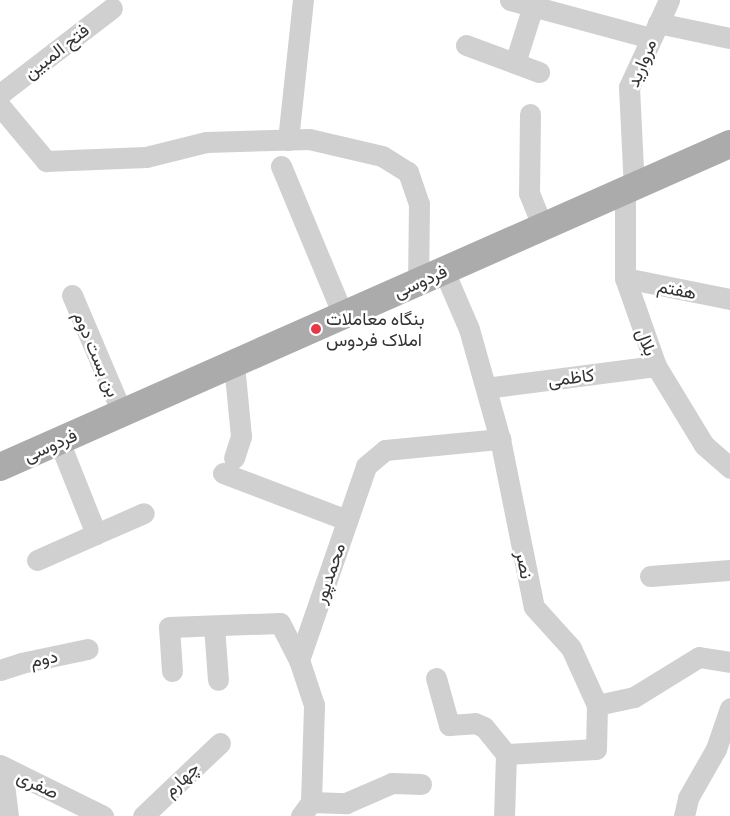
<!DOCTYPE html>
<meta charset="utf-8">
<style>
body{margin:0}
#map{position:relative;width:730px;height:816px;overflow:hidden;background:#fff;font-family:"Exo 2",Vazirmatn,sans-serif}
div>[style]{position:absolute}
.minor>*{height:21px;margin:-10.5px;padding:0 10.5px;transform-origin:10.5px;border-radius:10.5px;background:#d0d0d0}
.major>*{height:28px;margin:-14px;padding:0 14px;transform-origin:14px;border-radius:14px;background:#ababab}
.dots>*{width:14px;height:14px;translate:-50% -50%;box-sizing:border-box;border:2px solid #fff;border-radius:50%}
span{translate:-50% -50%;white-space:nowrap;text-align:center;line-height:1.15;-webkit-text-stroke:5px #fff;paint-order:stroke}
.street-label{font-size:18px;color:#333}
.poi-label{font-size:18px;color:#333}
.left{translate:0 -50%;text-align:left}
</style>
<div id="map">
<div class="minor">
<div style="left:510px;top:0;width:146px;rotate:15.1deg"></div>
<div style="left:658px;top:23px;width:74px;rotate:11.8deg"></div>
<div style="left:466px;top:45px;width:78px;rotate:20.3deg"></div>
<div style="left:515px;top:63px;width:60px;rotate:-72.5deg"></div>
<div style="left:0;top:94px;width:141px;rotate:-37.5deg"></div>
<div style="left:0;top:106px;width:72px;rotate:50.1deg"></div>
<div style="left:46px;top:161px;width:100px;rotate:-2.3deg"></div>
<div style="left:146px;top:157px;width:62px;rotate:-14deg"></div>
<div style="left:206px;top:142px;width:103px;rotate:-1.7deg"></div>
<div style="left:309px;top:139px;width:75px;rotate:13.1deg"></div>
<div style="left:382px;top:156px;width:31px;rotate:32deg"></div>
<div style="left:408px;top:172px;width:34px;rotate:71deg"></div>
<div style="left:419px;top:204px;width:78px;rotate:90.7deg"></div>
<div style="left:530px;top:114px;width:79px;rotate:90.7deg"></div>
<div style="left:529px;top:193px;width:38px;rotate:68deg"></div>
<div style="left:288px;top:140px;width:141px;rotate:-83.9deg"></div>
<div style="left:281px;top:166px;width:161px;rotate:67.4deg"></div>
<div style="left:634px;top:189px;width:102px;rotate:-92.8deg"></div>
<div style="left:629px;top:87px;width:96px;rotate:-65.3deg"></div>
<div style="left:625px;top:193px;width:85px;rotate:90deg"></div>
<div style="left:625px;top:278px;width:93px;rotate:70.6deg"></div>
<div style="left:656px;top:366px;width:92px;rotate:58.7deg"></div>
<div style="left:704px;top:445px;width:35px;rotate:41deg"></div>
<div style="left:444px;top:271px;width:63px;rotate:66.7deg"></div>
<div style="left:469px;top:329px;width:114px;rotate:74.3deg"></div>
<div style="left:500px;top:439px;width:171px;rotate:78.6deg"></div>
<div style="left:534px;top:607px;width:55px;rotate:47.9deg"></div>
<div style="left:571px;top:648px;width:63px;rotate:65.5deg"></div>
<div style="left:597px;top:705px;width:38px;rotate:-12deg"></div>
<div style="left:634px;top:697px;width:76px;rotate:-31.6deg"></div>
<div style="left:699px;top:657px;width:31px;rotate:9deg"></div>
<div style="left:625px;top:278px;width:107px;rotate:11.3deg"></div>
<div style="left:72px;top:295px;width:128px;rotate:67deg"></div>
<div style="left:486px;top:388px;width:171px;rotate:-7.4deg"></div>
<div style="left:59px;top:441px;width:100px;rotate:68.3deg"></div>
<div style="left:96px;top:534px;width:52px;rotate:-23.6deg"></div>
<div style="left:234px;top:458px;width:23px;rotate:-72deg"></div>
<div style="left:241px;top:436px;width:72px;rotate:-95.6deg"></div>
<div style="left:223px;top:473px;width:133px;rotate:20.8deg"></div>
<div style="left:37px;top:560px;width:64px;rotate:-23.8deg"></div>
<div style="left:650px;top:576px;width:80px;rotate:-4.3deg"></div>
<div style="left:214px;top:626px;width:54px;rotate:85.8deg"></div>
<div style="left:0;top:670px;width:22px;rotate:-18deg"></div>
<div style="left:21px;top:663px;width:68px;rotate:-11.8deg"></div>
<div style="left:172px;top:671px;width:44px;rotate:-93.9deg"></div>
<div style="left:169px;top:627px;width:111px;rotate:-2.1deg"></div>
<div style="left:280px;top:623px;width:42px;rotate:62.8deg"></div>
<div style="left:436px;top:678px;width:49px;rotate:74.5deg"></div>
<div style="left:449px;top:725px;width:26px;rotate:-4deg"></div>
<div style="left:475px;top:723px;width:10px;rotate:24deg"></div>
<div style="left:484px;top:727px;width:35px;rotate:51deg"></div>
<div style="left:506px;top:754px;width:62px;rotate:91.8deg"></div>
<div style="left:506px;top:754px;width:90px;rotate:-3.2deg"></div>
<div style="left:596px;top:749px;width:44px;rotate:-88.7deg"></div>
<div style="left:0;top:765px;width:115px;rotate:26.3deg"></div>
<div style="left:2px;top:768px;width:48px;rotate:82.9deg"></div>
<div style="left:311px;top:802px;width:35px;rotate:2deg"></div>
<div style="left:346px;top:803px;width:50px;rotate:-23.5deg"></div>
<div style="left:392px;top:783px;width:29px;rotate:2deg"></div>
<div style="left:143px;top:816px;width:106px;rotate:-43.5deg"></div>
<div style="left:301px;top:816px;width:17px;rotate:-54deg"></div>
<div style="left:311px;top:802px;width:97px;rotate:-88.2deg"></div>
<div style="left:314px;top:705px;width:47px;rotate:-108.4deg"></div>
<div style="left:299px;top:660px;width:205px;rotate:-70.9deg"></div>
<div style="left:366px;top:466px;width:25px;rotate:-40deg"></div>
<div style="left:385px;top:450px;width:116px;rotate:-5.5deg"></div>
<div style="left:684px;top:816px;width:18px;rotate:-77deg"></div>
<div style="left:688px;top:798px;width:56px;rotate:-60.3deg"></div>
<div style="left:716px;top:749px;width:43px;rotate:-71.1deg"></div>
</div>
<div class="major">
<div style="left:0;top:467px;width:798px;rotate:-23.87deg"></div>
</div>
<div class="dots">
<div style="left:316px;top:329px;background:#e63946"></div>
</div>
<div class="street-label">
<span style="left:56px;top:51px;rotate:-38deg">فتح المبین</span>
<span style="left:641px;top:63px;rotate:-68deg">مروارید</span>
<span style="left:420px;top:281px;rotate:-24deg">فردوسی</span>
<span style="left:677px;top:289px;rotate:11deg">هفتم</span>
<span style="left:647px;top:342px;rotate:70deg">بلال</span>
<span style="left:97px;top:354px;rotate:67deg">بن بست دوم</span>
<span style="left:571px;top:377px;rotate:-7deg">کاظمی</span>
<span style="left:50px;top:445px;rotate:-24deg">فردوسی</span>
<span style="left:525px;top:565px;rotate:79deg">نصر</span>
<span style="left:329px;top:573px;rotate:-71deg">محمدپور</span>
<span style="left:44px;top:658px;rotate:-11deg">دوم</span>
<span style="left:181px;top:779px;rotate:-44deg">چهارم</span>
<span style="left:38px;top:784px;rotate:25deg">صفری</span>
</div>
<div class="poi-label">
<span class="left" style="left:326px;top:329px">بنگاه معاملات<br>املاک فردوس</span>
</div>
</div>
